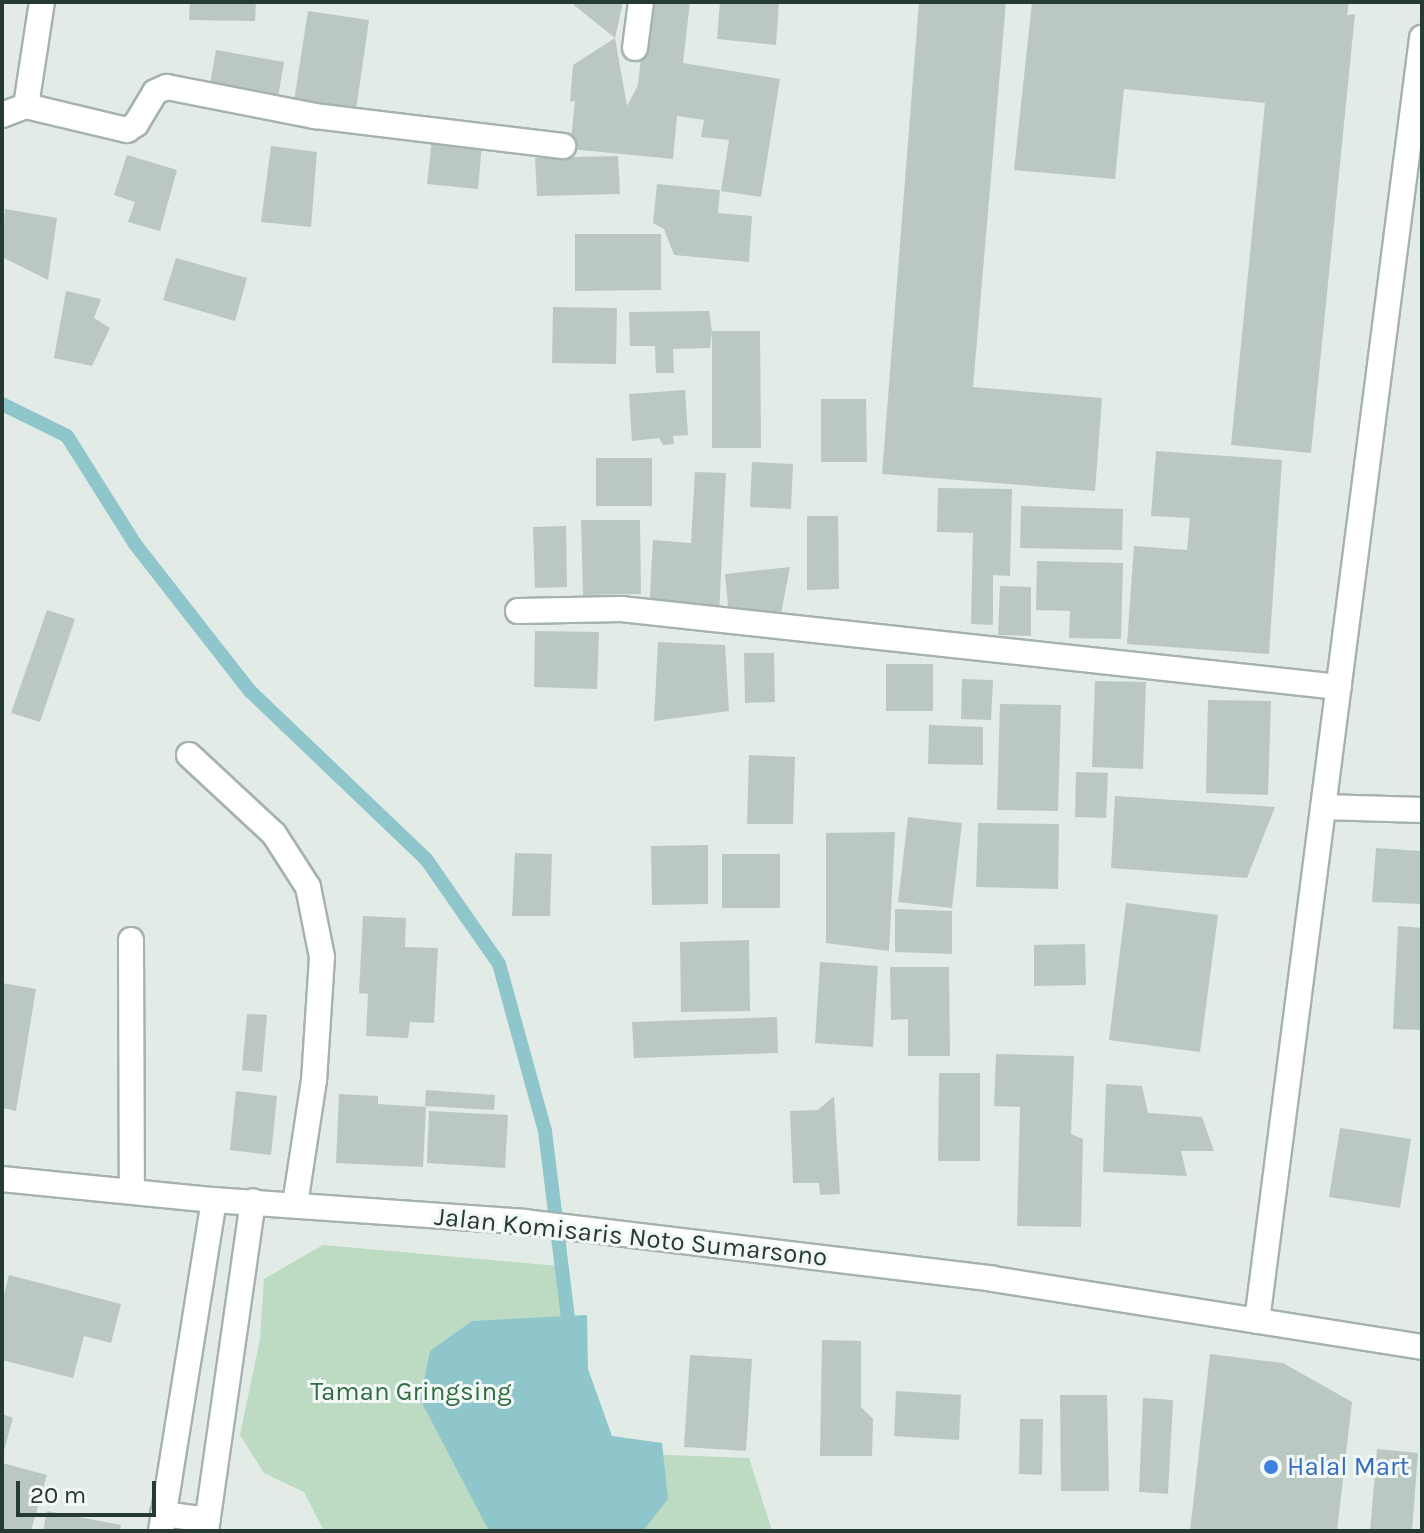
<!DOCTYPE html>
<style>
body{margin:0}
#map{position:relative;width:1424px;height:1533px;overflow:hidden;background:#e2ebe6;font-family:Karla,sans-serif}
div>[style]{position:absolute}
.green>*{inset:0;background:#bddac3}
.water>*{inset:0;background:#8fc6cb}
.stream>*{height:14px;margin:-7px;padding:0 7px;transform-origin:7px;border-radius:7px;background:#8fc6cb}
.building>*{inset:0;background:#bbc8c2}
.roads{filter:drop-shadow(2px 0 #a5b2ad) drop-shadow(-2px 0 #a5b2ad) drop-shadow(0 2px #a5b2ad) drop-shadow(0 -2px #a5b2ad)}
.minor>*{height:24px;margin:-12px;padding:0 12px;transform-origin:12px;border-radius:12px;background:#fff}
.tertiary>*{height:24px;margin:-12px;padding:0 12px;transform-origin:12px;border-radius:12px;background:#fff}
.dots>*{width:22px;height:22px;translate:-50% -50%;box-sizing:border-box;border:4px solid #f2f8f5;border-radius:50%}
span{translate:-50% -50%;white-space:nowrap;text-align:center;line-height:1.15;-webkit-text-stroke:6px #f2f8f5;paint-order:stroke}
.street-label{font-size:26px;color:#243a33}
.park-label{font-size:26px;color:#326d44}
.shop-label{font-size:26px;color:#366cbe}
.left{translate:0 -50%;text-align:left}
.frame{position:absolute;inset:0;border:4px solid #243a33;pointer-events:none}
.scale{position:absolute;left:16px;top:1481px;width:140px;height:36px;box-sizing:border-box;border:4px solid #243a33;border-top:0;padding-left:10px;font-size:24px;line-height:28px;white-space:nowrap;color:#243a33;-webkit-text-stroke:6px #f2f8f5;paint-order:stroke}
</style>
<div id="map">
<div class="green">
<div style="clip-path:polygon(323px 1245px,569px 1267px,559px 1357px,613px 1453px,749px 1458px,772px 1531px,324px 1531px,304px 1492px,264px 1473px,240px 1435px,260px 1339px,264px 1279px)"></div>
</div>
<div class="water">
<div style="clip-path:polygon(587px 1315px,588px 1369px,612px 1436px,662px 1443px,668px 1499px,643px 1531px,489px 1531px,420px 1399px,430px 1351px,472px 1321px)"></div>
</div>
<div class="stream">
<div style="left:2px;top:404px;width:72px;rotate:26.2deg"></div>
<div style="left:67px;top:436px;width:128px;rotate:57.8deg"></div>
<div style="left:135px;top:544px;width:187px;rotate:52deg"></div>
<div style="left:250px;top:691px;width:243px;rotate:43.7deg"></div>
<div style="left:426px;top:859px;width:128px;rotate:55.2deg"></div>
<div style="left:499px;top:964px;width:173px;rotate:74.6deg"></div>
<div style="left:545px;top:1131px;width:205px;rotate:83deg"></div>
</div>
<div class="building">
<div style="clip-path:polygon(190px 2px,256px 2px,255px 21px,189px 20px)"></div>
<div style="clip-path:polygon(574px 2px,623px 2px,615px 38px,574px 5px)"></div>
<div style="clip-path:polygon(647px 2px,690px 2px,683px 63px,780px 79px,761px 197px,721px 191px,729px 140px,701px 137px,704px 120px,677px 116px,673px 159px,570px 149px,575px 101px,570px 102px,573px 65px,615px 38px,627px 106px,638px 85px)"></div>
<div style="clip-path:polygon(720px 2px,779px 2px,776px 45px,717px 39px)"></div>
<div style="clip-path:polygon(919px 2px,1006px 2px,973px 387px,1102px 398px,1095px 491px,882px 474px)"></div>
<div style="clip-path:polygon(1032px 2px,1349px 2px,1347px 15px,1355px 14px,1311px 453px,1231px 445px,1265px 103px,1124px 89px,1115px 179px,1014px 170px)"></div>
<div style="clip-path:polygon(308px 11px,369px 20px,356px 110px,294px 101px)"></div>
<div style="clip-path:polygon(216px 50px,284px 62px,277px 103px,209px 90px)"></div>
<div style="clip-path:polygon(432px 139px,482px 144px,478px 189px,427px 184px)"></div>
<div style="clip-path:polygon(271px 146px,317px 152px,311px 227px,261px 222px)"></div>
<div style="clip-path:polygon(127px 155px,177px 170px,160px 231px,128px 222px,135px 202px,114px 195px)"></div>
<div style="clip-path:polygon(618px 156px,620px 194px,537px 196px,535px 158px)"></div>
<div style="clip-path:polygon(657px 184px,720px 190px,718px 213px,752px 216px,749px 262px,674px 255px,664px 229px,653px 223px)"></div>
<div style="clip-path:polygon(5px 209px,57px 218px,48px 280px,2px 257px)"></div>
<div style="clip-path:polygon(575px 234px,661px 234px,661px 290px,575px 291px)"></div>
<div style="clip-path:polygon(176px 258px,247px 278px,235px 321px,163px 300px)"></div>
<div style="clip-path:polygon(66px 291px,101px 299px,94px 318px,110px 328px,92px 366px,54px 358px)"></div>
<div style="clip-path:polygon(553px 307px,617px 308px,616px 364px,552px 363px)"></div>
<div style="clip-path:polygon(709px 311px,712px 331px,760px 331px,761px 448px,712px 448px,712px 331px,710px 348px,673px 349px,674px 373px,656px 373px,655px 346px,630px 346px,629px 312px)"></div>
<div style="clip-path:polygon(685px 390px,688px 435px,673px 436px,674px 444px,663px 445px,659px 438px,632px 441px,629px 394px)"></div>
<div style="clip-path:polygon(821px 399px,866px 399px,867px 462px,821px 462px)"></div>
<div style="clip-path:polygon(1156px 451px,1282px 460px,1269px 654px,1127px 644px,1134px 546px,1187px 550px,1190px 518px,1151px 516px)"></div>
<div style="clip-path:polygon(596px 458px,652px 458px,652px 506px,596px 506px)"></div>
<div style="clip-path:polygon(752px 462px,793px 464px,791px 509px,750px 507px)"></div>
<div style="clip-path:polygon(695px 472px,726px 473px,719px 615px,649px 612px,653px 540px,691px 543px)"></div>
<div style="clip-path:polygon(938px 488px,1012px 489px,1010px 576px,993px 575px,993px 625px,971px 624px,973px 533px,937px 532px)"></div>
<div style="clip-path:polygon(1021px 506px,1123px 509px,1122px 550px,1020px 548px)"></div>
<div style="clip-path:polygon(807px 516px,838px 516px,839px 589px,807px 590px)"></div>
<div style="clip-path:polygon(581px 520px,640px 520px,641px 594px,583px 595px)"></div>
<div style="clip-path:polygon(566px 526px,567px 587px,535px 588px,533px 527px)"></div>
<div style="clip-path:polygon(1037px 561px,1123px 563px,1121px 639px,1069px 638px,1070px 611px,1036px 610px)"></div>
<div style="clip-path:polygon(790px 567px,780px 619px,729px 617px,725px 574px)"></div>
<div style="clip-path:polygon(1000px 586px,1031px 587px,1031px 636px,998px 635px)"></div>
<div style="clip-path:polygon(47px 610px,75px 619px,40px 722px,11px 713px)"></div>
<div style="clip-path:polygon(535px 631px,599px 632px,597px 689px,534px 687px)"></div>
<div style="clip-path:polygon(658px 642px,725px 645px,729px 711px,654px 721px)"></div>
<div style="clip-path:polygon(744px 653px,774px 653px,775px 702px,745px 703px)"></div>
<div style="clip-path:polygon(886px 664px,933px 664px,933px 711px,886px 711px)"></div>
<div style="clip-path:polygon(962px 679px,993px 680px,991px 720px,961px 719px)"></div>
<div style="clip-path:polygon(1095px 681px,1146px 682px,1143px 769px,1092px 767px)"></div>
<div style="clip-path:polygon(1208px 700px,1271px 701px,1268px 795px,1206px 793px)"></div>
<div style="clip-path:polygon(1000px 704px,1061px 705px,1058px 811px,997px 810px)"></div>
<div style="clip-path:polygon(929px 725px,983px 727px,983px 765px,928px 764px)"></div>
<div style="clip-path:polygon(749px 755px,795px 757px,793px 824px,747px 824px)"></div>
<div style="clip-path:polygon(1076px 772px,1108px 773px,1106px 818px,1075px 817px)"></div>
<div style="clip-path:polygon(1115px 796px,1275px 807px,1247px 878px,1111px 868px)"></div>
<div style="clip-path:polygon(908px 817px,962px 823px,952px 908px,898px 902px)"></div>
<div style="clip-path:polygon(978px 823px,1059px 824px,1058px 889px,976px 887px)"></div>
<div style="clip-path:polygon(895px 832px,889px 951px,826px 943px,826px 833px)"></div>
<div style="clip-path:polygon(708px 845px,708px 904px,652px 905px,651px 846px)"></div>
<div style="clip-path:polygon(1376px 848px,1422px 851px,1422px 904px,1372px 902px)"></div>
<div style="clip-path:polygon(515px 853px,552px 854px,550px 916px,512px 916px)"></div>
<div style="clip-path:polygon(722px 854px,780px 854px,780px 908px,722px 908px)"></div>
<div style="clip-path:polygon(1126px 903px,1218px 915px,1200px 1052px,1109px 1040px)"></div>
<div style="clip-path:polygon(895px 909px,952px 911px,952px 954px,895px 952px)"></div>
<div style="clip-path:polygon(363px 916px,406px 918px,405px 947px,438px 948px,434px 1023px,410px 1022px,408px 1038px,366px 1036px,368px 994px,359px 993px)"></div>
<div style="clip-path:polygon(1398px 926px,1422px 928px,1422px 1030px,1393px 1029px)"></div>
<div style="clip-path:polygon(749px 940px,750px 1011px,681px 1012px,680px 942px)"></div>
<div style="clip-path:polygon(1085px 944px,1086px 985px,1034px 986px,1034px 945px)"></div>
<div style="clip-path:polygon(820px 962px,878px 966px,873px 1047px,815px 1043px)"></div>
<div style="clip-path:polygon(890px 967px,949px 967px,950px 1056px,908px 1056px,908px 1019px,891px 1020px)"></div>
<div style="clip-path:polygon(2px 983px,36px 989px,16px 1111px,2px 1108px)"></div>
<div style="clip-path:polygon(247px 1014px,267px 1015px,262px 1072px,242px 1070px)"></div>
<div style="clip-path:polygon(777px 1017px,778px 1053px,634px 1058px,632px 1022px)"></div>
<div style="clip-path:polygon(996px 1054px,1074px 1056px,1071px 1134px,1083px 1139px,1081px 1227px,1017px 1226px,1020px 1107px,994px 1106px)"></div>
<div style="clip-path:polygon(939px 1073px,980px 1073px,980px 1161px,938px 1161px)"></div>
<div style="clip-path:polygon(1106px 1084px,1142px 1086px,1148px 1113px,1202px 1117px,1214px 1151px,1181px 1151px,1187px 1176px,1103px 1172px)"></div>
<div style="clip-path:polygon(426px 1090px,495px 1095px,494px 1110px,425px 1106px)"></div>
<div style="clip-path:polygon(236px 1091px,277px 1096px,271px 1155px,230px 1150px)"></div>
<div style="clip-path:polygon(339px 1094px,378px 1096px,378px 1104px,426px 1107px,423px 1167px,336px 1163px)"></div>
<div style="clip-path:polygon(834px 1096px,840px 1194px,820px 1195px,819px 1183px,793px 1183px,790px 1111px,818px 1110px)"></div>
<div style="clip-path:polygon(429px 1111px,508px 1115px,505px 1168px,427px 1163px)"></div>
<div style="clip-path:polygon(1340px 1128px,1411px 1139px,1400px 1208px,1329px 1197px)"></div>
<div style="clip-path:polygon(9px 1275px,121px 1304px,111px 1343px,84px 1336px,73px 1378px,2px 1360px,2px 1302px)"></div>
<div style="clip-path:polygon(822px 1340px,861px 1341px,861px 1407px,873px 1419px,872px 1456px,820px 1456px)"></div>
<div style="clip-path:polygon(1210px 1354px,1283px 1363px,1352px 1402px,1337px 1531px,1190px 1531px)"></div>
<div style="clip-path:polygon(690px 1355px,752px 1359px,746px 1451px,684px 1447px)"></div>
<div style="clip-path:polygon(896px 1391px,961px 1395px,959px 1440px,894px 1436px)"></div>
<div style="clip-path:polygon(1060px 1395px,1107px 1395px,1109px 1491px,1061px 1491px)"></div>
<div style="clip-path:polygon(1143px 1398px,1173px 1400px,1168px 1494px,1139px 1492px)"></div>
<div style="clip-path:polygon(2px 1414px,13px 1418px,3px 1454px,2px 1454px)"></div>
<div style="clip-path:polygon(1020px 1419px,1043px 1419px,1042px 1475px,1019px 1474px)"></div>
<div style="clip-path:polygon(1377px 1449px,1418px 1453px,1412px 1531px,1370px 1531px)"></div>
<div style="clip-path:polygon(2px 1463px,47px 1475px,31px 1531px,2px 1530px)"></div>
<div style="clip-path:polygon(47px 1511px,121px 1525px,120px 1531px,43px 1531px)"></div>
</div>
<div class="roads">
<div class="minor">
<div style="left:635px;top:48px;width:46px;rotate:-82.6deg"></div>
<div style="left:26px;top:106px;width:105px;rotate:-81.3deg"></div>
<div style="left:2px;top:115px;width:26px;rotate:-21deg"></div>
<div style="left:26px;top:106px;width:104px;rotate:13.4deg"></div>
<div style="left:127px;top:130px;width:11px;rotate:-34deg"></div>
<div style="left:136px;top:124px;width:37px;rotate:-59deg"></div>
<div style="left:155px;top:92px;width:13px;rotate:-23deg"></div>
<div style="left:167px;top:87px;width:151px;rotate:11.1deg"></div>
<div style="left:315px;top:116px;width:250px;rotate:6.9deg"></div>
<div style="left:518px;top:611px;width:103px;rotate:-1.1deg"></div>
<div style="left:621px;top:609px;width:722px;rotate:6.2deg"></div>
<div style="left:189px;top:755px;width:116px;rotate:42.9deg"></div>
<div style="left:274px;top:834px;width:63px;rotate:57.3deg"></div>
<div style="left:308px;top:887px;width:71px;rotate:78.7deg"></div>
<div style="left:322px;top:957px;width:123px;rotate:93.7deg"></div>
<div style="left:314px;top:1080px;width:125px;rotate:98.7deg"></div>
<div style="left:1323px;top:807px;width:99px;rotate:1.7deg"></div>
<div style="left:131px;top:940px;width:250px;rotate:89.8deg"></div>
<div style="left:1257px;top:1321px;width:1294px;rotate:-82.67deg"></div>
<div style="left:163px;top:1514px;width:45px;rotate:7.6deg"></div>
<div style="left:161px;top:1531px;width:335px;rotate:-80.9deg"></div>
<div style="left:206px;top:1531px;width:333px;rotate:-81.9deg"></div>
</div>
<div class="tertiary">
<div style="left:2px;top:1179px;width:213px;rotate:5.7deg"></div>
<div style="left:214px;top:1200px;width:312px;rotate:4deg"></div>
<div style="left:525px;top:1222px;width:471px;rotate:6.9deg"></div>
<div style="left:993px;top:1279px;width:434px;rotate:9deg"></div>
</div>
</div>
<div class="dots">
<div style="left:1271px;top:1467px;background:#3f7fe0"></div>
</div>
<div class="street-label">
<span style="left:631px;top:1237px;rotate:6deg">Jalan Komisaris Noto Sumarsono</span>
</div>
<div class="park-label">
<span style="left:411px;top:1392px">Taman Gringsing</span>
</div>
<div class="shop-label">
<span class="left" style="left:1287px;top:1467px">Halal Mart</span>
</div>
<div class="frame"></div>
<div class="scale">20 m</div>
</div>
